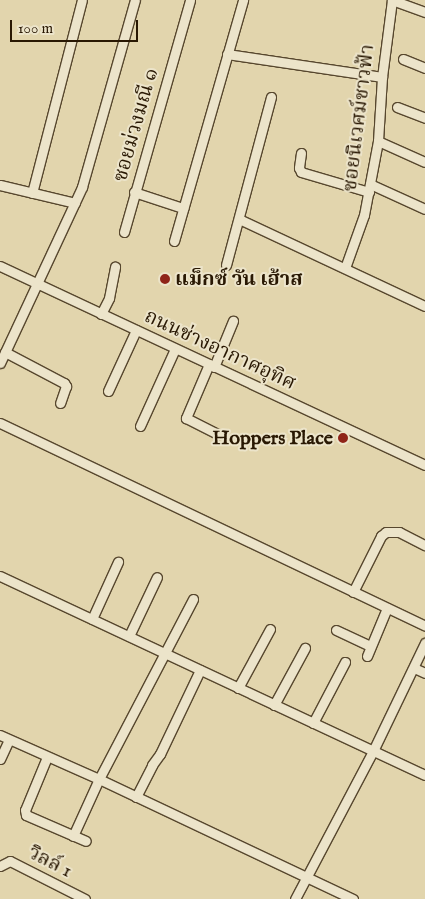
<!DOCTYPE html>
<meta charset="utf-8">
<style>
body{margin:0}
#map{position:relative;width:425px;height:899px;overflow:hidden;background:#e2d5ad;font-family:"IM FELL English","Noto Serif Thai",serif}
div>[style]{position:absolute}
.roads{filter:drop-shadow(1px 0 #57472e) drop-shadow(-1px 0 #57472e) drop-shadow(0 1px #57472e) drop-shadow(0 -1px #57472e)}
.minor>*{height:9px;margin:-4.5px;padding:0 4.5px;transform-origin:4.5px;border-radius:4.5px;background:#ece4ca}
.dots>*{width:14px;height:14px;translate:-50% -50%;box-sizing:border-box;border:2px solid #ece4ca;border-radius:50%}
span{translate:-50% -50%;white-space:nowrap;text-align:center;line-height:1.15;-webkit-text-stroke:4px #ece4ca;paint-order:stroke}
.street-label{font-size:20px;color:#291803}
.poi-label{font-size:20px;color:#291803;font-weight:700}
.left{translate:0 -50%;text-align:left}
.right{translate:-100% -50%;text-align:right}
.scale{position:absolute;left:10px;top:20px;width:128px;height:22px;box-sizing:border-box;border:2px solid #291803;border-top:0;padding-left:6px;font-size:15px;line-height:18px;white-space:nowrap;color:#291803;-webkit-text-stroke:4px #ece4ca;paint-order:stroke}
</style>
<div id="map">
<div class="roads">
<div class="minor">
<div style="left:392px;top:0;width:35px;rotate:20deg"></div>
<div style="left:227px;top:54px;width:157px;rotate:8.4deg"></div>
<div style="left:403px;top:59px;width:24px;rotate:22deg"></div>
<div style="left:397px;top:107px;width:30px;rotate:21deg"></div>
<div style="left:378px;top:141px;width:51px;rotate:24.1deg"></div>
<div style="left:301px;top:153px;width:15px;rotate:98deg"></div>
<div style="left:299px;top:168px;width:4px;rotate:63deg"></div>
<div style="left:301px;top:172px;width:71px;rotate:16.4deg"></div>
<div style="left:370px;top:184px;width:60px;rotate:24.4deg"></div>
<div style="left:0;top:185px;width:77px;rotate:13.5deg"></div>
<div style="left:134px;top:192px;width:52px;rotate:18.1deg"></div>
<div style="left:32px;top:193px;width:199px;rotate:-75.5deg"></div>
<div style="left:239px;top:219px;width:205px;rotate:25.1deg"></div>
<div style="left:124px;top:232px;width:241px;rotate:-74.1deg"></div>
<div style="left:174px;top:241px;width:251px;rotate:-74deg"></div>
<div style="left:226px;top:265px;width:174px;rotate:-75deg"></div>
<div style="left:0;top:266px;width:469px;rotate:25.1deg"></div>
<div style="left:345px;top:268px;width:56px;rotate:-70.3deg"></div>
<div style="left:364px;top:215px;width:75px;rotate:-79.3deg"></div>
<div style="left:378px;top:141px;width:64px;rotate:-86.4deg"></div>
<div style="left:382px;top:77px;width:78px;rotate:-82.6deg"></div>
<div style="left:101px;top:314px;width:18px;rotate:-63deg"></div>
<div style="left:109px;top:298px;width:32px;rotate:-79deg"></div>
<div style="left:5px;top:352px;width:67px;rotate:27.7deg"></div>
<div style="left:64px;top:383px;width:4px;rotate:56deg"></div>
<div style="left:66px;top:386px;width:18px;rotate:109deg"></div>
<div style="left:0;top:363px;width:194px;rotate:-65deg"></div>
<div style="left:82px;top:187px;width:194px;rotate:-74.2deg"></div>
<div style="left:209px;top:364px;width:59px;rotate:113.1deg"></div>
<div style="left:186px;top:418px;width:36px;rotate:27deg"></div>
<div style="left:214px;top:367px;width:50px;rotate:-67.6deg"></div>
<div style="left:108px;top:391px;width:67px;rotate:-65.3deg"></div>
<div style="left:0;top:423px;width:471px;rotate:25.5deg"></div>
<div style="left:140px;top:426px;width:85px;rotate:-65.6deg"></div>
<div style="left:0;top:576px;width:469px;rotate:25.1deg"></div>
<div style="left:353px;top:592px;width:63px;rotate:-63.4deg"></div>
<div style="left:381px;top:536px;width:6px;rotate:-39deg"></div>
<div style="left:386px;top:532px;width:13px"></div>
<div style="left:399px;top:532px;width:29px;rotate:27deg"></div>
<div style="left:92px;top:619px;width:63px;rotate:-65.5deg"></div>
<div style="left:336px;top:630px;width:38px;rotate:25deg"></div>
<div style="left:129px;top:636px;width:65px;rotate:-64.6deg"></div>
<div style="left:367px;top:656px;width:52px;rotate:-67.4deg"></div>
<div style="left:414px;top:668px;width:12px;rotate:24deg"></div>
<div style="left:238px;top:688px;width:67px;rotate:-61.5deg"></div>
<div style="left:274px;top:705px;width:65px;rotate:-61.5deg"></div>
<div style="left:313px;top:723px;width:69px;rotate:-62.3deg"></div>
<div style="left:0;top:735px;width:108px;rotate:24deg"></div>
<div style="left:99px;top:779px;width:281px;rotate:25.3deg"></div>
<div style="left:47px;top:757px;width:57px;rotate:112.5deg"></div>
<div style="left:25px;top:810px;width:5px;rotate:79deg"></div>
<div style="left:26px;top:815px;width:65px;rotate:23.4deg"></div>
<div style="left:0;top:759px;width:21px;rotate:-65deg"></div>
<div style="left:136px;top:797px;width:36px;rotate:-63deg"></div>
<div style="left:152px;top:765px;width:14px;rotate:-54deg"></div>
<div style="left:160px;top:754px;width:93px;rotate:-64.5deg"></div>
<div style="left:73px;top:836px;width:63px;rotate:-65.5deg"></div>
<div style="left:99px;top:779px;width:203px;rotate:-62.4deg"></div>
<div style="left:0;top:866px;width:11px;rotate:-27deg"></div>
<div style="left:10px;top:861px;width:84px;rotate:26.9deg"></div>
<div style="left:295px;top:899px;width:167px;rotate:-62.2deg"></div>
<div style="left:373px;top:751px;width:120px;rotate:-64.3deg"></div>
</div>
</div>
<div class="dots">
<div style="left:165px;top:279px;background:#8f2418"></div>
<div style="left:343px;top:438px;background:#8f2418"></div>
</div>
<div class="street-label">
<span style="left:359px;top:118px;rotate:-83deg">ซอยนิเวศม์ชาวฟ้า</span>
<span style="left:136px;top:125px;rotate:-74deg">ซอยม่วงมณี ๑</span>
<span style="left:220px;top:350px;rotate:25deg">ถนนช่างอากาศอุทิศ</span>
<span style="left:50px;top:862px;rotate:27deg">วิลล์ 1</span>
</div>
<div class="poi-label">
<span class="left" style="left:175px;top:279px">แม็กซ์ วัน เฮ้าส</span>
<span class="right" style="left:333px;top:438px">Hoppers Place</span>
</div>
<div class="scale">100 m</div>
</div>
